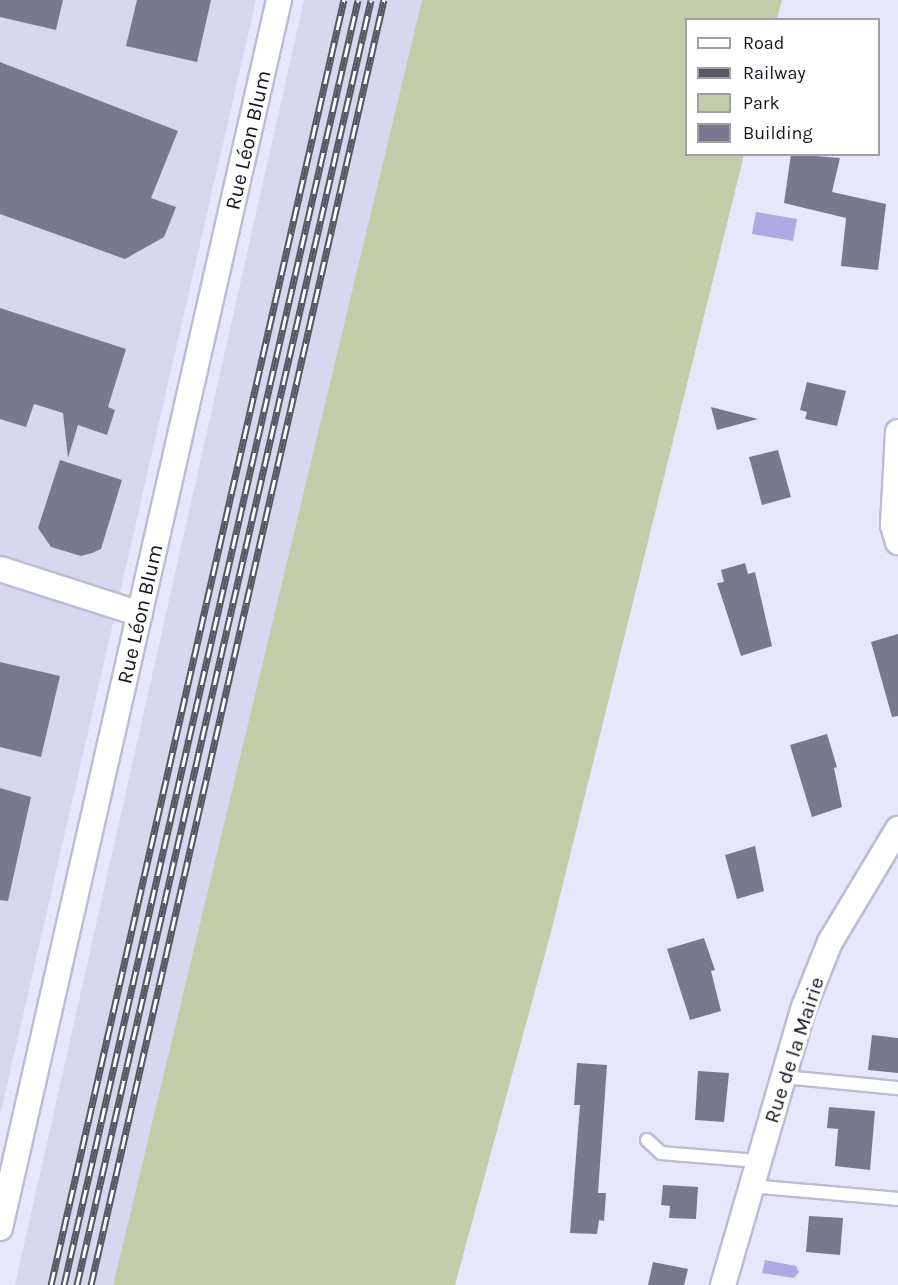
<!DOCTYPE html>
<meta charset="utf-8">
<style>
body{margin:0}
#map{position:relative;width:898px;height:1285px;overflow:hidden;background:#e7e7fc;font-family:Karla,sans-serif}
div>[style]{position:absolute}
.built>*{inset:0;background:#d7d7f0}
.green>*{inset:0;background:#c4cdaa}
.water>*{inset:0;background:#acaae1}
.building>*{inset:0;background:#79788f}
.roads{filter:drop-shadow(2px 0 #bcbcd5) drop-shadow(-2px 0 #bcbcd5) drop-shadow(0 2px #bcbcd5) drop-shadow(0 -2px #bcbcd5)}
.lane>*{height:12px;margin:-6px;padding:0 6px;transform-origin:6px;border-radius:6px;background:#fff}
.street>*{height:24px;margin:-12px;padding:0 12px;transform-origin:12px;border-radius:12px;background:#fff}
.rail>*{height:7px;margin-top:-3.5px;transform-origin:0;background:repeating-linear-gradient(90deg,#fff 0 14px,#575764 0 28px);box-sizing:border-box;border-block:2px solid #575764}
span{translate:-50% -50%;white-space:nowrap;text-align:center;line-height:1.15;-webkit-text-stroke:6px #fff;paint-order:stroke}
.street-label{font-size:21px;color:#14141d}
.legend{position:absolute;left:685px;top:18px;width:195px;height:138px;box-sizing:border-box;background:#fff;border:2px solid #a1a1a5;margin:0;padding:8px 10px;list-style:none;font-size:18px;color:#14141d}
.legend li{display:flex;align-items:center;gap:12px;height:30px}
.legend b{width:30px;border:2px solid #a1a1a5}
</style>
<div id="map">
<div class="built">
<div style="clip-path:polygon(0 0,256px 0,0 1116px)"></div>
<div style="clip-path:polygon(304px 0,422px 0,113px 1285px,15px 1285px)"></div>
</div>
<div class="green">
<div style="clip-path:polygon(422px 0,782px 0,777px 19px,686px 20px,686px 154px,744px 155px,551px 932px,455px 1285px,113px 1285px)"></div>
</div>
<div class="water">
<div style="clip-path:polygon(756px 212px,797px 219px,793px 241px,752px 234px)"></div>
<div style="clip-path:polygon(765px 1260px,796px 1266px,799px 1272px,794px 1278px,762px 1273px)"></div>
</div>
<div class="building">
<div style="clip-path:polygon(0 0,63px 0,56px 30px,0 17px)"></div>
<div style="clip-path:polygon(137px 0,211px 0,197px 62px,126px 46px)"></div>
<div style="clip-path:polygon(0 62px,178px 131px,151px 198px,176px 207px,164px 237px,125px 259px,0 214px)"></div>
<div style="clip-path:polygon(791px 154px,840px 158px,832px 192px,886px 204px,878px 270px,841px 266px,846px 218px,784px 203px)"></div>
<div style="clip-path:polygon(0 308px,126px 349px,108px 407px,115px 410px,107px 435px,78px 425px,68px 458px,63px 413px,34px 404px,26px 427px,0 419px)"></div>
<div style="clip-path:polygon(807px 382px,846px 391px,837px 426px,805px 419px,807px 412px,800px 410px)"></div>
<div style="clip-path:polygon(711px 407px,758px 419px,717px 430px)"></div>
<div style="clip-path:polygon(778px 450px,791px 497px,762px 505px,749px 457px)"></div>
<div style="clip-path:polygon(60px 460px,122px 480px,101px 549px,92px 553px,81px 556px,51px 547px,38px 528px)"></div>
<div style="clip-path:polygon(745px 563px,748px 574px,755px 572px,772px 646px,741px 656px,717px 583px,724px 582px,721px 570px)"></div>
<div style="clip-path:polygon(898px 634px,898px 716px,892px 717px,871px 642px)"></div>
<div style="clip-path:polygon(0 662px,60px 676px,41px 757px,0 747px)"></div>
<div style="clip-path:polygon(827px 734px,837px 767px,834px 768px,842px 807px,812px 817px,790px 745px)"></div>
<div style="clip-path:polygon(0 788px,31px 797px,8px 901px,0 900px)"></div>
<div style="clip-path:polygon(755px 846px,764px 891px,737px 899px,725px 855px)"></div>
<div style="clip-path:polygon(704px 938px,715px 970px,711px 971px,721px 1011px,690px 1020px,667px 949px)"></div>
<div style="clip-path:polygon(872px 1035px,898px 1038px,898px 1073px,868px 1070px)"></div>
<div style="clip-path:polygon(577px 1063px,607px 1065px,598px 1193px,606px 1193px,604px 1221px,599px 1220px,597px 1234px,570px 1233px,580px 1105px,574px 1105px)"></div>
<div style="clip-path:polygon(698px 1071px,729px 1073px,724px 1122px,695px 1120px)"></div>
<div style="clip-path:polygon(829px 1107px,875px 1111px,870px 1170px,835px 1166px,838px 1129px,827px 1128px)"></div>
<div style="clip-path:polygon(663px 1185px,698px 1187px,696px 1219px,669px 1218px,670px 1206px,661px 1205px)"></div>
<div style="clip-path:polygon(809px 1216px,843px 1218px,840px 1255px,806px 1252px)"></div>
<div style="clip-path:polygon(653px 1262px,688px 1269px,684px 1285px,648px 1285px)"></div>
</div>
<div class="roads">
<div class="lane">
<div style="left:785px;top:1077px;width:114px;rotate:5.6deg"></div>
<div style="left:647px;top:1140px;width:19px;rotate:43deg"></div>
<div style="left:661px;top:1153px;width:97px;rotate:4.7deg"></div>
<div style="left:750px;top:1186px;width:149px;rotate:5deg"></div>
</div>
<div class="street">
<div style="left:898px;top:432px;width:93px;rotate:93.1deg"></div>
<div style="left:893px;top:525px;width:18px;rotate:74deg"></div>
<div style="left:0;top:569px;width:147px;rotate:17.8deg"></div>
<div style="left:0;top:1228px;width:1259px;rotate:-77.2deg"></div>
<div style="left:723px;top:1285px;width:290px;rotate:-73.8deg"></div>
<div style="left:804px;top:1007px;width:70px;rotate:-68.2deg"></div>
<div style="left:830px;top:942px;width:132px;rotate:-59deg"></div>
</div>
</div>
<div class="rail">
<div style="left:51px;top:1285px;width:1318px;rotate:-77.16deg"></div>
<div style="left:64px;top:1285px;width:1318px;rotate:-77.11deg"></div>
<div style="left:77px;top:1285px;width:1318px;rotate:-77.11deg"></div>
<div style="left:91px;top:1285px;width:1318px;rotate:-77.16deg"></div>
</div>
<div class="street-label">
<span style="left:248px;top:140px;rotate:-77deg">Rue Léon Blum</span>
<span style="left:140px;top:614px;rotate:-77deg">Rue Léon Blum</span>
<span style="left:794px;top:1050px;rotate:-72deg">Rue de la Mairie</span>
</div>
<ul class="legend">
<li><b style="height:8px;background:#fff"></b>Road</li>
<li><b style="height:8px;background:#575764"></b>Railway</li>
<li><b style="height:16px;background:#c4cdaa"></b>Park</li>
<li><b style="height:16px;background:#79788f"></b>Building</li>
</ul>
</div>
